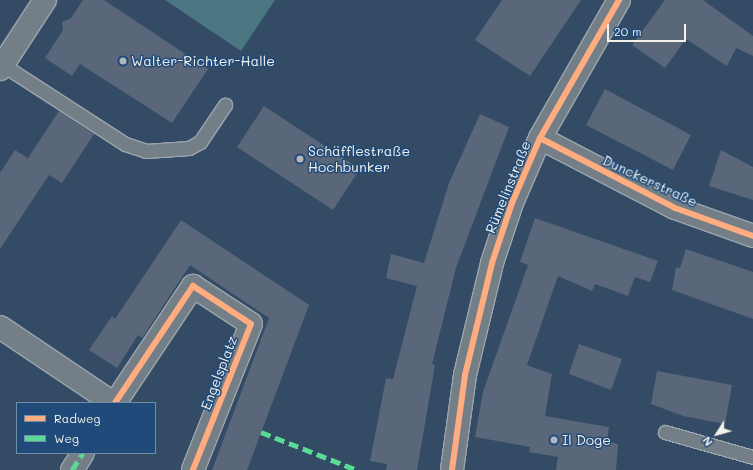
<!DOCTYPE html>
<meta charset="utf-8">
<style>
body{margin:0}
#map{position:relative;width:753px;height:470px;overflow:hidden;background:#344b65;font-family:Mali,sans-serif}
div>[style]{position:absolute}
.green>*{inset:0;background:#4a7682}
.building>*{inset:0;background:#5a6679}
.roads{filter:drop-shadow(1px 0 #9ba5af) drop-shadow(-1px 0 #9ba5af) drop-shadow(0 1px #9ba5af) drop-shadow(0 -1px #9ba5af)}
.service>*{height:13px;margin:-6.5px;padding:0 6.5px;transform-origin:6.5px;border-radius:6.5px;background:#737e87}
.minor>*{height:22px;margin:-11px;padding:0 11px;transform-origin:11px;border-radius:11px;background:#737e87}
.quiet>*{height:5px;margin-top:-2.5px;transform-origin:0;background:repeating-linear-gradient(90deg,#5adb95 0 10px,transparent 0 15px)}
.cycleway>*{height:6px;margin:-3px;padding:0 3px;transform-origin:3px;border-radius:3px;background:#ffac80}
.dots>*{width:11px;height:11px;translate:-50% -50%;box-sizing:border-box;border:2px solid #1f4a7a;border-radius:50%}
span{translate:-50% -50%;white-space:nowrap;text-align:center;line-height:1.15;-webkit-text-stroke:3px #1f4a7a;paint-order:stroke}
.poi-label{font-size:14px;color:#f4f1e8}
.left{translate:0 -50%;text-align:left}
.street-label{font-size:14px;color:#f4f1e8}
.legend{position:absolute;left:16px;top:402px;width:140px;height:52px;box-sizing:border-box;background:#1f4a7a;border:1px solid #748da6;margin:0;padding:5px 7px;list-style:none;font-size:12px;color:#f4f1e8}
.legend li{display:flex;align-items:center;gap:8px;height:20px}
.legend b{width:20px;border:1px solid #748da6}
.north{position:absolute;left:697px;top:414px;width:40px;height:40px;-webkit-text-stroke:3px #1f4a7a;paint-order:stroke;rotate:233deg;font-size:11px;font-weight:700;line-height:16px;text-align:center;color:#f4f1e8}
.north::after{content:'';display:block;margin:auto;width:14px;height:18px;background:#f4f1e8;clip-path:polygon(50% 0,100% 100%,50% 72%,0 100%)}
.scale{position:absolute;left:607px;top:24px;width:79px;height:18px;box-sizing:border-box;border:2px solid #f4f1e8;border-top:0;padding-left:5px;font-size:12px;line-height:14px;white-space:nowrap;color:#f4f1e8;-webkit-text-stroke:3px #1f4a7a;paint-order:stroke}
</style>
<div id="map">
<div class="green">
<div style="clip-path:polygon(165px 0,275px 0,241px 51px)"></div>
</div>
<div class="building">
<div style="clip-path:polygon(83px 0,104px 0,208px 69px,172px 123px,80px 64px,72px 76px,45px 58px,63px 30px,62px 22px,71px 18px)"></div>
<div style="clip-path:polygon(502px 0,581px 0,530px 76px,475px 40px)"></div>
<div style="clip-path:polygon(665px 0,703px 0,753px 36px,753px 56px,736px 48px,727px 66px,686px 39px,665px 68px,632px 45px)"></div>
<div style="clip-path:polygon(605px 89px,691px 135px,673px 170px,586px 125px)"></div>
<div style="clip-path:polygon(264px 106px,360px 169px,333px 210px,237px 147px)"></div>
<div style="clip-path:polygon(59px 111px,94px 134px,62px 183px,49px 175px,0 249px,0 173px,15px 150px,28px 158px)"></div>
<div style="clip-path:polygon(480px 114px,509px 127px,456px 268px,432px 364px,435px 365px,417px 470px,386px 470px,387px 464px,370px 461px,386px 378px,393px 379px,417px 286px,386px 278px,391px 254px,424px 263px,449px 183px)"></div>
<div style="clip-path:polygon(721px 150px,753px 167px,753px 200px,709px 186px)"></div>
<div style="clip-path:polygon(535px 218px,658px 261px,650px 282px,635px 277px,628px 296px,595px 284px,592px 291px,558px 276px,527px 365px,552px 374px,545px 416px,609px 427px,607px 441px,618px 444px,616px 470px,556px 470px,558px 457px,529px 452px,530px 447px,475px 437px,483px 392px,528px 265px,520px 262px)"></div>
<div style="clip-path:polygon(181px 220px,309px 305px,247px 470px,212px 470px,269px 318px,190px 265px,142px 338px,138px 335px,117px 368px,89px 350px,112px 316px,115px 319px)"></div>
<div style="clip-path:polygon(686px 249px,753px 272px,753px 319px,672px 290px,676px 267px,680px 268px)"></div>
<div style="clip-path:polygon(579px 344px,622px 359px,611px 390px,569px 374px)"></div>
<div style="clip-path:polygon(657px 371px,732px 385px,725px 424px,683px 416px,651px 404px)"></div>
</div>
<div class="roads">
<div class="service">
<div style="left:3px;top:65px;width:145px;rotate:32.9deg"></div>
<div style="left:125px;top:144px;width:22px;rotate:18deg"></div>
<div style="left:146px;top:151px;width:43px;rotate:-4deg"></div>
<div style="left:189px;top:148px;width:13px;rotate:-29deg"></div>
<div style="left:200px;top:142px;width:45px;rotate:-56deg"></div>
<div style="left:665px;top:432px;width:91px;rotate:15.9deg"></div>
</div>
<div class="minor">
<div style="left:0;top:69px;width:82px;rotate:-56.9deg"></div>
<div style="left:540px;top:138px;width:152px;rotate:27.4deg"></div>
<div style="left:675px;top:208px;width:83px;rotate:19.7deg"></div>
<div style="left:0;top:327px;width:136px;rotate:33.9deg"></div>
<div style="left:115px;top:403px;width:141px;rotate:-56.3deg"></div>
<div style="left:193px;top:286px;width:69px;rotate:33.2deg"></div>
<div style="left:251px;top:324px;width:157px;rotate:111.7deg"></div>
<div style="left:72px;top:470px;width:20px;rotate:-57deg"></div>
<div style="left:452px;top:470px;width:96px;rotate:-82.2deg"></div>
<div style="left:465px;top:375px;width:115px;rotate:-76.4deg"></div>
<div style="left:492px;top:263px;width:63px;rotate:-71.6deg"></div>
<div style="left:512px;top:203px;width:71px;rotate:-66.7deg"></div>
<div style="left:540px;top:138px;width:159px;rotate:-60.2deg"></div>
</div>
</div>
<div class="quiet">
<div style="left:261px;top:432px;width:103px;rotate:21.6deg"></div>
<div style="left:72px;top:470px;width:20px;rotate:-57deg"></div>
</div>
<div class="cycleway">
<div style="left:540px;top:138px;width:152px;rotate:27.4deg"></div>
<div style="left:675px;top:208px;width:83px;rotate:19.7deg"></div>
<div style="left:115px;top:403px;width:141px;rotate:-56.3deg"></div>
<div style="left:193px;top:286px;width:69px;rotate:33.2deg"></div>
<div style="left:251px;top:324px;width:157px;rotate:111.7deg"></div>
<div style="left:452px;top:470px;width:96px;rotate:-82.2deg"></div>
<div style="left:465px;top:375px;width:115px;rotate:-76.4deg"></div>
<div style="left:492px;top:263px;width:63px;rotate:-71.6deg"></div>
<div style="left:512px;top:203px;width:71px;rotate:-66.7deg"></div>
<div style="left:540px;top:138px;width:159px;rotate:-60.2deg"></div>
</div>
<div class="dots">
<div style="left:123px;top:61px;background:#b1b7ba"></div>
<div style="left:300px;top:159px;background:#b1b7ba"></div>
<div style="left:554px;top:440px;background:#b1b7ba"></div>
</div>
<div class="poi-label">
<span class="left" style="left:131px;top:61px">Walter-Richter-Halle</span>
<span class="left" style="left:308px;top:159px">Schäfflestraße<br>Hochbunker</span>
<span class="left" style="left:562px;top:440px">Il Doge</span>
</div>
<div class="street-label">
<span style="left:650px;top:181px;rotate:25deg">Dunckerstraße</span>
<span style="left:508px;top:187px;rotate:-68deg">Rümelinstraße</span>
<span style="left:219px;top:373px;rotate:-69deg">Engelsplatz</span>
</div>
<ul class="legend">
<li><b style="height:5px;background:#ffac80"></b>Radweg</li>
<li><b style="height:5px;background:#5adb95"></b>Weg</li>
</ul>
<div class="north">N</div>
<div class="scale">20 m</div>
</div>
